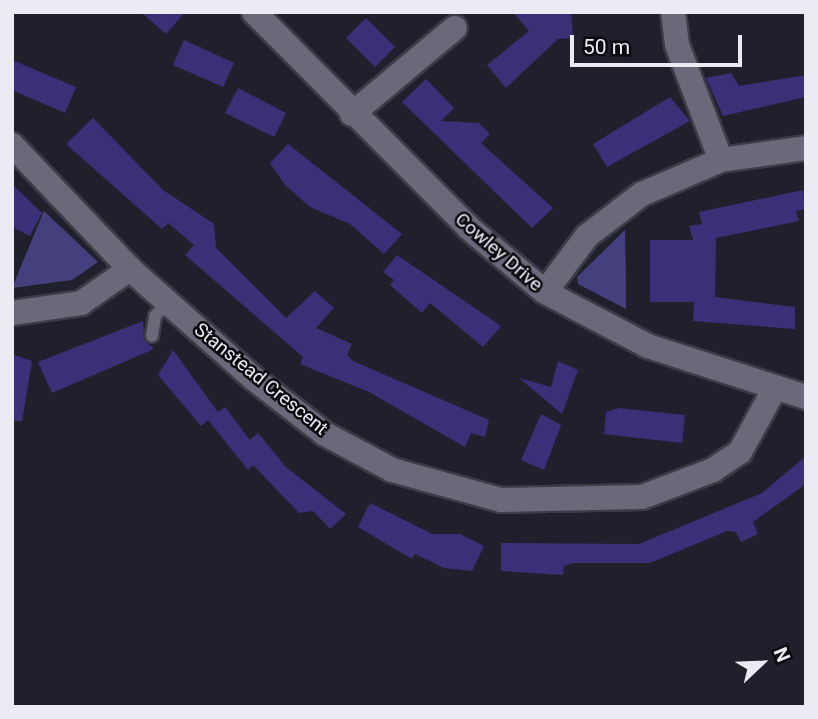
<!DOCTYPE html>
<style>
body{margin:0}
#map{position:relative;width:818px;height:719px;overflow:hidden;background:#20202d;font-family:Roboto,sans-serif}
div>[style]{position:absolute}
.green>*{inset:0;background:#44407d}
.building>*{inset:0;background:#393078}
.roads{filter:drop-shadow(2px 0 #3c3b46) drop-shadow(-2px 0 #3c3b46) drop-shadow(0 2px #3c3b46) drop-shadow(0 -2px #3c3b46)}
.lane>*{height:12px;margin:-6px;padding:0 6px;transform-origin:6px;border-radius:6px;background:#696979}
.street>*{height:24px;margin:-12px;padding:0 12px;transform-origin:12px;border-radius:12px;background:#696979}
span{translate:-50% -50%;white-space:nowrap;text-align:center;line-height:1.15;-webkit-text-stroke:5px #0a0a10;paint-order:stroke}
.street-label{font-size:19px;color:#ebebf4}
.frame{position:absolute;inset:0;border:14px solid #ebebf4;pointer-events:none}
.north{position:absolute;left:727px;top:628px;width:70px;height:70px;-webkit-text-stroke:5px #0a0a10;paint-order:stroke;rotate:67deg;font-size:19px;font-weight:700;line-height:28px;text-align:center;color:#ebebf4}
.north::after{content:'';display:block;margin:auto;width:24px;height:32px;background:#ebebf4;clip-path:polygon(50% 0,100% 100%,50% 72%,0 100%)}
.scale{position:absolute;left:570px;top:35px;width:172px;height:32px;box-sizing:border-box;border:4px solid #ebebf4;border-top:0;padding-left:9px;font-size:21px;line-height:24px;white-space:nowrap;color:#ebebf4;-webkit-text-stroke:5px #0a0a10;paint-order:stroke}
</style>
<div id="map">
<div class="green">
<div style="clip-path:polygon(44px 211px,98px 262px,72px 280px,12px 288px)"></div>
<div style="clip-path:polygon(625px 230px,626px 284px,626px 309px,578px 284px,577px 277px)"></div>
</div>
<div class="building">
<div style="clip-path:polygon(141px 12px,185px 12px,166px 34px)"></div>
<div style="clip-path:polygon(513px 12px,571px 12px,573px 38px,558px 39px,506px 88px,487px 65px,529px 31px)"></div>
<div style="clip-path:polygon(366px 18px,395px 47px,375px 67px,346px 38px)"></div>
<div style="clip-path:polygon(184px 40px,234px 63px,223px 87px,173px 65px)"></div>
<div style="clip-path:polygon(12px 60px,76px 87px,65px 113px,12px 90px)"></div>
<div style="clip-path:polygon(731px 73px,739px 86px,806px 75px,806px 97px,723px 116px,706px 78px)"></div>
<div style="clip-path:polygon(426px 79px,454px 108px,441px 121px,479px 123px,490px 134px,481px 143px,553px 208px,532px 228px,402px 102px)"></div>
<div style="clip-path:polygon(238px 88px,286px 113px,274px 137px,225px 113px)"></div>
<div style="clip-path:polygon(670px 97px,690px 121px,607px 167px,593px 144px)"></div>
<div style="clip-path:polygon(93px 118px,163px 190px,214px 224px,216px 248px,286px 318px,315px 291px,334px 308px,316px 328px,352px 344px,347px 355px,353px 361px,489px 420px,485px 437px,471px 433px,465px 447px,369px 392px,300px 364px,303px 357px,185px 255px,194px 245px,168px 223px,162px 229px,66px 144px)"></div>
<div style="clip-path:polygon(288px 144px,402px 234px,384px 254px,350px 224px,310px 207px,285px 185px,270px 163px)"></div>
<div style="clip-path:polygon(12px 184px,42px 213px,30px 236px,12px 227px)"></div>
<div style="clip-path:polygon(803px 190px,806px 209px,796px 211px,799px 221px,716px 238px,715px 297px,795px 307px,795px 329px,693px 321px,694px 302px,650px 302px,650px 240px,693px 240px,689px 226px,702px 224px,699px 212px)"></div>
<div style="clip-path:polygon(397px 255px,501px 326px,483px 347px,430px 303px,422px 313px,390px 285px,394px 280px,383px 272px)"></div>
<div style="clip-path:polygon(143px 321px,144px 340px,154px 349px,52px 393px,38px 362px)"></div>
<div style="clip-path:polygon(173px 350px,218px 412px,225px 407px,250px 440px,258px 433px,286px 467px,346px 514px,330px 529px,313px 511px,299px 513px,253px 465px,248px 470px,208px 420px,201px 426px,158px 375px)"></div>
<div style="clip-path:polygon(12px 354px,32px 361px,22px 421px,12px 421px)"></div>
<div style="clip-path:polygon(558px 361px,578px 370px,562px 414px,519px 378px,551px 387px)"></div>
<div style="clip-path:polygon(618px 408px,685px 415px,682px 443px,604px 434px,606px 412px)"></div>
<div style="clip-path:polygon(541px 414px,561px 425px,544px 470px,521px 460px)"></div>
<div style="clip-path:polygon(806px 456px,806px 484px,753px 522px,758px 534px,741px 542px,736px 532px,727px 531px,650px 563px,573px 563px,564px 566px,563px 575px,501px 571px,501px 543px,639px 544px,762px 493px)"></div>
<div style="clip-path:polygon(370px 503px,432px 534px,460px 534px,484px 546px,472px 571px,444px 568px,415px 554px,412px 559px,358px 527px)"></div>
</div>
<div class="roads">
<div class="lane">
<div style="left:152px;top:336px;width:20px;rotate:-81deg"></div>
<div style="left:155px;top:316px;width:19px;rotate:-47deg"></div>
</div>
<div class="street">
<div style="left:254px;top:12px;width:305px;rotate:45.1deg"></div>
<div style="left:469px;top:228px;width:99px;rotate:40.1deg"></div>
<div style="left:545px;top:292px;width:116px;rotate:27.7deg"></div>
<div style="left:648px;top:346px;width:166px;rotate:17.9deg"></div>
<div style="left:673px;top:12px;width:33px;rotate:83deg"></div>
<div style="left:677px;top:45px;width:123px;rotate:69.1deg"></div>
<div style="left:352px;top:114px;width:134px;rotate:-39.9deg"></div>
<div style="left:12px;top:145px;width:171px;rotate:46.4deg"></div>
<div style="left:130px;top:269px;width:164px;rotate:41.5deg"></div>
<div style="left:253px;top:378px;width:91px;rotate:37.9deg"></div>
<div style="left:325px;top:434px;width:76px;rotate:28.2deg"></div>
<div style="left:392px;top:470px;width:113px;rotate:15.4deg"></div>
<div style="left:501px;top:500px;width:141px;rotate:-1.2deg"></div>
<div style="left:642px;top:497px;width:76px;rotate:-20.8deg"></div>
<div style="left:713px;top:470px;width:32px;rotate:-34deg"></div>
<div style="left:740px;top:452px;width:71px;rotate:-61.3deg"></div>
<div style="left:545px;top:292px;width:70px;rotate:-53.1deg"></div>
<div style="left:587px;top:236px;width:69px;rotate:-37.4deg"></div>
<div style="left:642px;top:194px;width:86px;rotate:-23.3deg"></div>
<div style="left:721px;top:160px;width:86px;rotate:-8deg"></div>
<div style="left:12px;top:313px;width:70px;rotate:-8.2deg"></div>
<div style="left:81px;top:303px;width:60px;rotate:-34.8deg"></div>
</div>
</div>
<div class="street-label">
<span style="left:499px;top:252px;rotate:41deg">Cowley Drive</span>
<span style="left:261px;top:379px;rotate:39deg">Stanstead Crescent</span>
</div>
<div class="frame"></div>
<div class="north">N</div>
<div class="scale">50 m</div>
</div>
